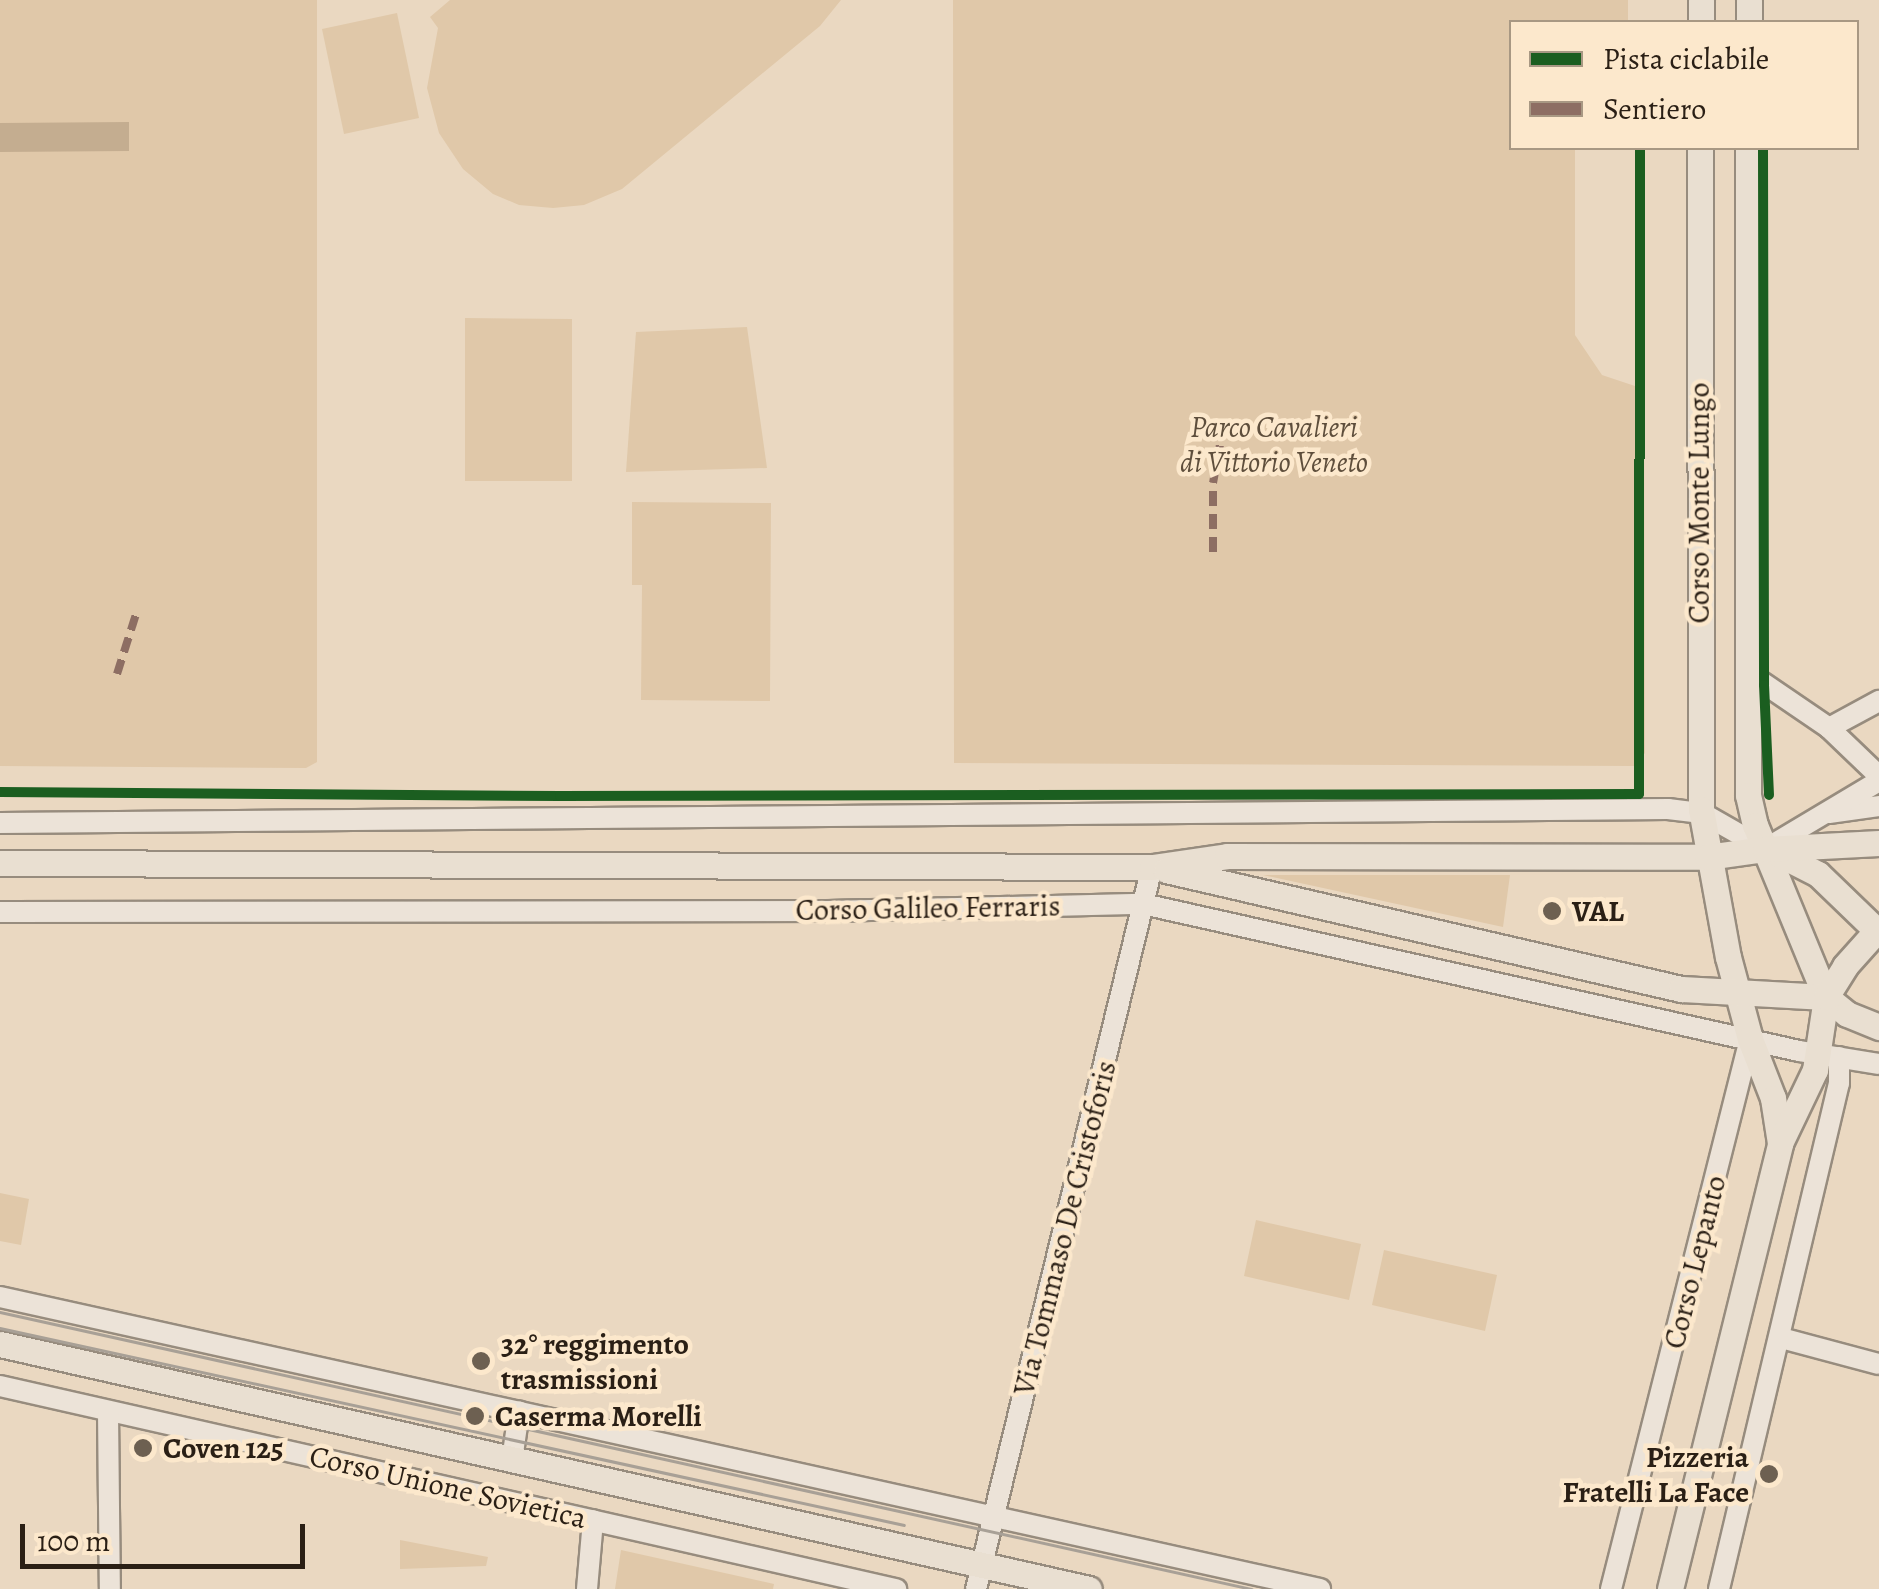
<!DOCTYPE html>
<meta charset="utf-8">
<style>
body{margin:0}
#map{position:relative;width:1879px;height:1589px;overflow:hidden;background:#ead8c1;font-family:Alegreya,serif}
div>[style]{position:absolute}
.green>*{inset:0;background:#e0c8a9}
.water>*{inset:0;background:#c4ad90}
.roads{filter:drop-shadow(2px 0 #978c7e) drop-shadow(-2px 0 #978c7e) drop-shadow(0 2px #978c7e) drop-shadow(0 -2px #978c7e)}
.minor>*{height:20px;margin:-10px;padding:0 10px;transform-origin:10px;border-radius:10px;background:#ece3d8}
.major>*{height:25px;margin:-12.5px;padding:0 12.5px;transform-origin:12.5px;border-radius:12.5px;background:#e9dfd1}
.tram>*{height:2.5px;margin:-1.25px;padding:0 1.25px;transform-origin:1.25px;border-radius:1.25px;background:#a8a096}
.quiet>*{height:8px;margin-top:-4px;transform-origin:0;background:repeating-linear-gradient(90deg,#8d6e63 0 15px,transparent 0 23px)}
.cycleway>*{height:10px;margin:-5px;padding:0 5px;transform-origin:5px;border-radius:5px;background:#1b5e20}
.dots>*{width:28px;height:28px;translate:-50% -50%;box-sizing:border-box;border:5px solid #fce8cc;border-radius:50%}
span{translate:-50% -50%;white-space:nowrap;text-align:center;line-height:1.15;-webkit-text-stroke:9px #fce8cc;paint-order:stroke}
.park-label{font-size:30px;color:#5e4e3c;font-style:italic}
.street-label{font-size:30px;color:#2a1f15}
.poi-label{font-size:30px;color:#2a1f15;font-weight:700}
.left{translate:0 -50%;text-align:left}
.right{translate:-100% -50%;text-align:right}
.legend{position:absolute;left:1509px;top:20px;width:350px;height:130px;box-sizing:border-box;background:#fce8cc;border:2px solid #a89883;margin:0;padding:12px 18px;list-style:none;font-size:30px;color:#2a1f15}
.legend li{display:flex;align-items:center;gap:20px;height:50px}
.legend b{width:50px;border:2px solid #a89883}
.scale{position:absolute;left:20px;top:1524px;width:285px;height:45px;box-sizing:border-box;border:5px solid #2a1f15;border-top:0;padding-left:12px;font-size:30px;line-height:35px;white-space:nowrap;color:#2a1f15;-webkit-text-stroke:8px #fce8cc;paint-order:stroke}
</style>
<div id="map">
<div class="green">
<div style="clip-path:polygon(0 0,317px 0,317px 762px,306px 768px,0 766px)"></div>
<div style="clip-path:polygon(450px 0,841px 0,820px 26px,622px 189px,584px 205px,553px 208px,519px 205px,493px 194px,463px 169px,439px 133px,427px 88px,438px 28px,430px 17px)"></div>
<div style="clip-path:polygon(953px 0,1628px 0,1628px 22px,1512px 22px,1512px 148px,1575px 148px,1575px 335px,1602px 375px,1644px 389px,1645px 753px,1635px 766px,954px 763px)"></div>
<div style="clip-path:polygon(397px 13px,419px 118px,344px 134px,322px 29px)"></div>
<div style="clip-path:polygon(465px 318px,572px 319px,572px 481px,465px 481px)"></div>
<div style="clip-path:polygon(747px 327px,767px 468px,626px 472px,636px 332px)"></div>
<div style="clip-path:polygon(632px 502px,771px 503px,770px 701px,641px 700px,642px 585px,632px 585px)"></div>
<div style="clip-path:polygon(1263px 875px,1510px 875px,1503px 927px)"></div>
<div style="clip-path:polygon(0 1193px,29px 1199px,21px 1245px,0 1241px)"></div>
<div style="clip-path:polygon(1256px 1220px,1361px 1244px,1349px 1300px,1244px 1276px)"></div>
<div style="clip-path:polygon(1384px 1250px,1497px 1275px,1485px 1331px,1372px 1305px)"></div>
<div style="clip-path:polygon(400px 1540px,488px 1557px,486px 1566px,400px 1569px)"></div>
<div style="clip-path:polygon(621px 1550px,774px 1584px,773px 1589px,615px 1589px)"></div>
</div>
<div class="water">
<div style="clip-path:polygon(129px 122px,129px 151px,0 152px,0 123px)"></div>
</div>
<div class="roads">
<div class="minor">
<div style="left:1747px;top:672px;width:99px;rotate:34.3deg"></div>
<div style="left:1829px;top:728px;width:69px;rotate:43.8deg"></div>
<div style="left:1829px;top:728px;width:57px;rotate:-28.4deg"></div>
<div style="left:1829px;top:813px;width:50px;rotate:-8deg"></div>
<div style="left:0;top:823px;width:1668px;rotate:-0.48deg"></div>
<div style="left:1668px;top:809px;width:34px;rotate:7deg"></div>
<div style="left:1702px;top:813px;width:73px;rotate:29.7deg"></div>
<div style="left:1765px;top:849px;width:133px;rotate:-30.8deg"></div>
<div style="left:0;top:912px;width:828px;rotate:-0.07deg"></div>
<div style="left:828px;top:911px;width:315px;rotate:-1.3deg"></div>
<div style="left:1143px;top:904px;width:672px;rotate:12.63deg"></div>
<div style="left:1799px;top:1051px;width:81px;rotate:9.2deg"></div>
<div style="left:0;top:1297px;width:1352px;rotate:12.47deg"></div>
<div style="left:1781px;top:1338px;width:101px;rotate:14.9deg"></div>
<div style="left:0;top:1386px;width:919px;rotate:12.77deg"></div>
<div style="left:108px;top:1411px;width:178px;rotate:89.4deg"></div>
<div style="left:512px;top:1460px;width:49px;rotate:-81.7deg"></div>
<div style="left:587px;top:1589px;width:69px;rotate:-85deg"></div>
<div style="left:976px;top:1589px;width:743px;rotate:-76.3deg"></div>
<div style="left:1611px;top:1589px;width:567px;rotate:-75.82deg"></div>
<div style="left:1719px;top:1589px;width:520px;rotate:-76.66deg"></div>
<div style="left:1839px;top:1083px;width:26px;rotate:-90deg"></div>
</div>
<div class="major">
<div style="left:1701px;top:0;width:22px;rotate:90deg"></div>
<div style="left:1749px;top:22px;width:22px;rotate:-90deg"></div>
<div style="left:1700px;top:148px;width:661px;rotate:89.91deg"></div>
<div style="left:1701px;top:809px;width:150px;rotate:79.7deg"></div>
<div style="left:1728px;top:957px;width:85px;rotate:75deg"></div>
<div style="left:1750px;top:1039px;width:63px;rotate:68.7deg"></div>
<div style="left:1773px;top:1098px;width:46px;rotate:81.2deg"></div>
<div style="left:1748px;top:148px;width:647px;rotate:90deg"></div>
<div style="left:1748px;top:795px;width:31px;rotate:77deg"></div>
<div style="left:1755px;top:825px;width:186px;rotate:67.6deg"></div>
<div style="left:1826px;top:997px;width:27px;rotate:39deg"></div>
<div style="left:1847px;top:1014px;width:35px;rotate:22deg"></div>
<div style="left:1775px;top:852px;width:48px;rotate:27.1deg"></div>
<div style="left:1818px;top:874px;width:85px;rotate:44deg"></div>
<div style="left:0;top:863px;width:1152px;rotate:0.2deg"></div>
<div style="left:1152px;top:867px;width:76px;rotate:-8.3deg"></div>
<div style="left:1227px;top:856px;width:480px;rotate:0.1deg"></div>
<div style="left:1707px;top:857px;width:59px;rotate:-7.9deg"></div>
<div style="left:1765px;top:849px;width:114px;rotate:-3deg"></div>
<div style="left:1166px;top:870px;width:529px;rotate:13.01deg"></div>
<div style="left:1681px;top:989px;width:145px;rotate:3.2deg"></div>
<div style="left:0;top:1344px;width:1116px;rotate:12.68deg"></div>
<div style="left:1670px;top:1589px;width:459px;rotate:-76.1deg"></div>
<div style="left:1780px;top:1143px;width:81px;rotate:-64.4deg"></div>
<div style="left:1815px;top:1070px;width:74px;rotate:-81.4deg"></div>
<div style="left:1826px;top:997px;width:36px;rotate:-58deg"></div>
<div style="left:1845px;top:966px;width:51px;rotate:-48.2deg"></div>
</div>
</div>
<div class="tram">
<div style="left:0;top:1312px;width:1282px;rotate:12.48deg"></div>
<div style="left:0;top:1328px;width:925px;rotate:12.29deg"></div>
</div>
<div class="quiet">
<div style="left:1213px;top:552px;width:69px;rotate:-90deg"></div>
<div style="left:1213px;top:483px;width:45px;rotate:-79.7deg"></div>
<div style="left:117px;top:674px;width:66px;rotate:-72.4deg"></div>
</div>
<div class="cycleway">
<div style="left:1763px;top:148px;width:537px;rotate:89.89deg"></div>
<div style="left:1764px;top:685px;width:110px;rotate:87.4deg"></div>
<div style="left:0;top:792px;width:560px;rotate:0.41deg"></div>
<div style="left:560px;top:796px;width:1079px;rotate:-0.11deg"></div>
<div style="left:1639px;top:794px;width:646px;rotate:-89.91deg"></div>
</div>
<div class="dots">
<div style="left:1552px;top:911px;background:#6d6051"></div>
<div style="left:481px;top:1361px;background:#6d6051"></div>
<div style="left:475px;top:1416px;background:#6d6051"></div>
<div style="left:143px;top:1448px;background:#6d6051"></div>
<div style="left:1769px;top:1474px;background:#6d6051"></div>
</div>
<div class="park-label">
<span style="left:1274px;top:444px">Parco Cavalieri<br>di Vittorio Veneto</span>
</div>
<div class="street-label">
<span style="left:1699px;top:503px;rotate:-90deg">Corso Monte Lungo</span>
<span style="left:928px;top:908px;rotate:-1deg">Corso Galileo Ferraris</span>
<span style="left:1065px;top:1228px;rotate:-76deg">Via Tommaso De Cristoforis</span>
<span style="left:1695px;top:1262px;rotate:-76deg">Corso Lepanto</span>
<span style="left:448px;top:1487px;rotate:13deg">Corso Unione Sovietica</span>
</div>
<div class="poi-label">
<span class="left" style="left:1572px;top:911px">VAL</span>
<span class="left" style="left:501px;top:1361px">32° reggimento<br>trasmissioni</span>
<span class="left" style="left:495px;top:1416px">Caserma Morelli</span>
<span class="left" style="left:163px;top:1448px">Coven 125</span>
<span class="right" style="left:1749px;top:1474px">Pizzeria<br>Fratelli La Face</span>
</div>
<ul class="legend">
<li><b style="height:12px;background:#1b5e20"></b>Pista ciclabile</li>
<li><b style="height:12px;background:#8d6e63"></b>Sentiero</li>
</ul>
<div class="scale">100 m</div>
</div>
